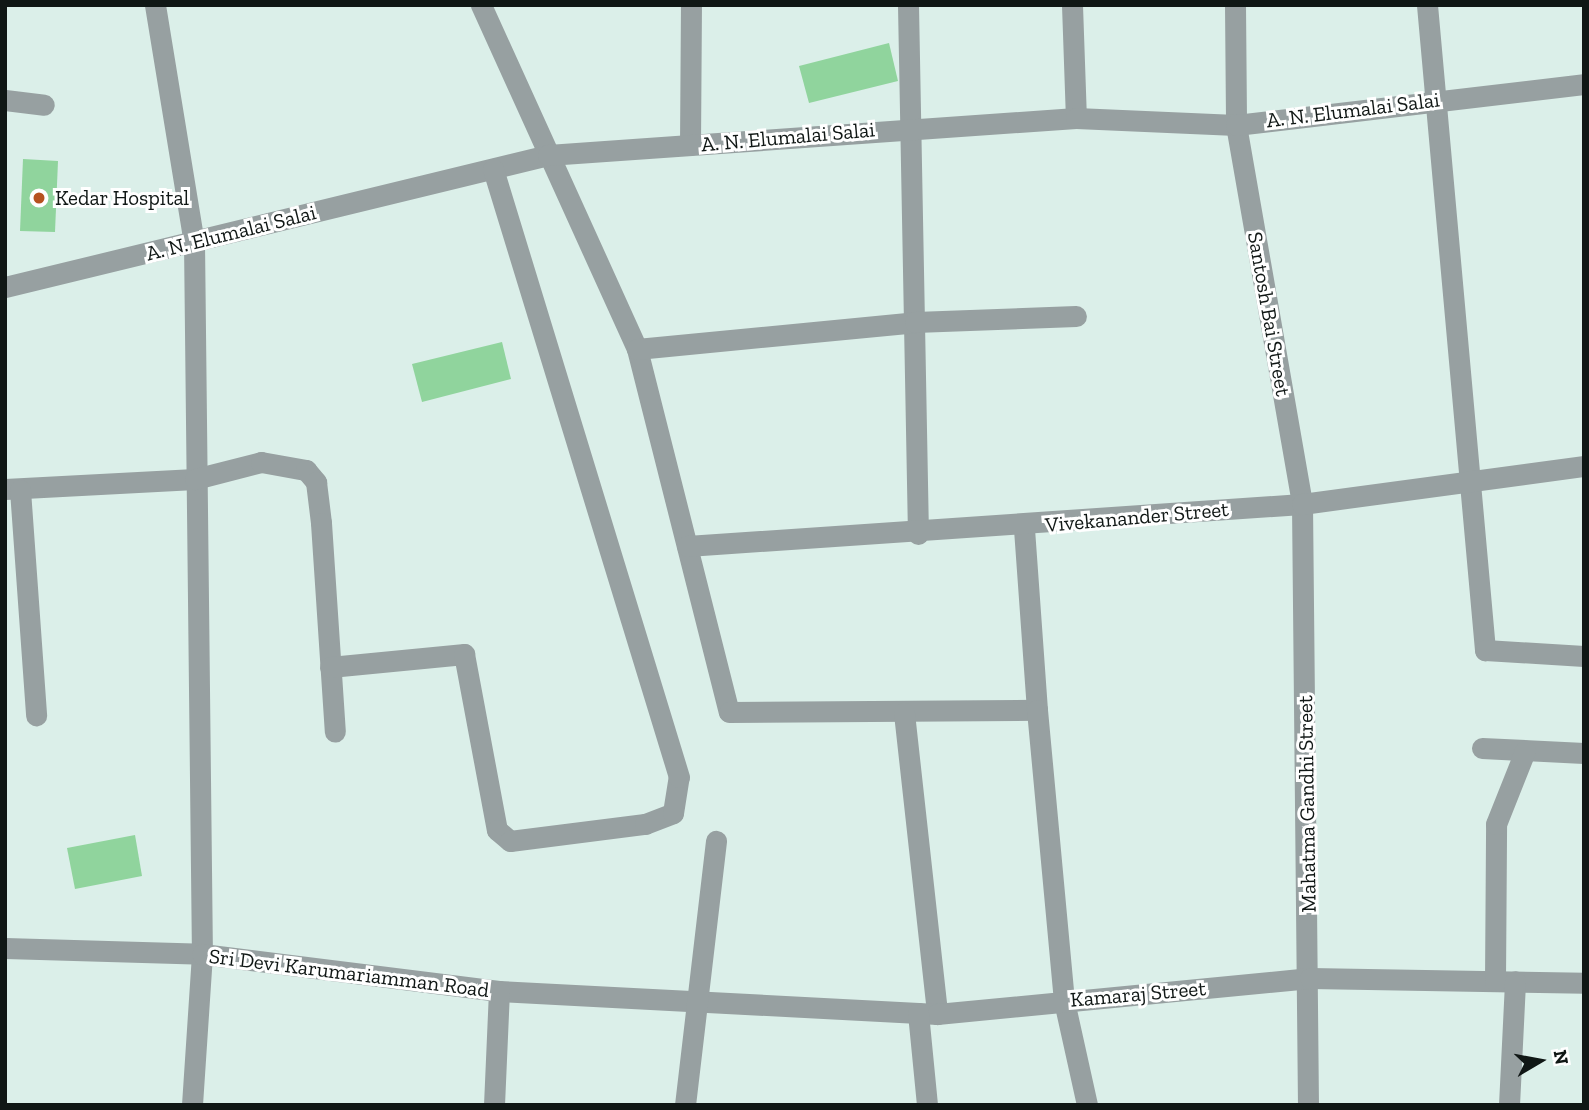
<!DOCTYPE html>
<style>
body{margin:0}
#map{position:relative;width:1589px;height:1110px;overflow:hidden;background:#dbefe9;font-family:"Zilla Slab",serif}
div>[style]{position:absolute}
.building>*{inset:0;background:#90d49d}
.minor>*{height:21px;margin:-10.5px;padding:0 10.5px;transform-origin:10.5px;border-radius:10.5px;background:#97a0a1}
.dots>*{width:19px;height:19px;translate:-50% -50%;box-sizing:border-box;border:4px solid #fff;border-radius:50%}
span{translate:-50% -50%;white-space:nowrap;text-align:center;line-height:1.15;-webkit-text-stroke:6px #fff;paint-order:stroke}
.street-label{font-size:21px;color:#101715}
.poi-label{font-size:21px;color:#101715}
.left{translate:0 -50%;text-align:left}
.frame{position:absolute;inset:0;border:7px solid #101715;pointer-events:none}
.north{position:absolute;left:1505px;top:1026px;width:70px;height:70px;-webkit-text-stroke:5px #fff;paint-order:stroke;rotate:80deg;font-size:19px;font-weight:700;line-height:28px;text-align:center;color:#101715}
.north::after{content:'';display:block;margin:auto;width:24px;height:32px;background:#101715;clip-path:polygon(50% 0,100% 100%,50% 72%,0 100%)}
</style>
<div id="map">
<div class="building">
<div style="clip-path:polygon(889px 43px,898px 81px,809px 103px,799px 66px)"></div>
<div style="clip-path:polygon(23px 159px,58px 161px,55px 232px,20px 231px)"></div>
<div style="clip-path:polygon(502px 342px,511px 379px,422px 402px,412px 364px)"></div>
<div style="clip-path:polygon(135px 835px,142px 876px,75px 889px,67px 848px)"></div>
</div>
<div class="minor">
<div style="left:155px;top:5px;width:240px;rotate:80.7deg"></div>
<div style="left:194px;top:242px;width:712px;rotate:89.36deg"></div>
<div style="left:202px;top:954px;width:151px;rotate:93.8deg"></div>
<div style="left:481px;top:5px;width:378px;rotate:65.6deg"></div>
<div style="left:637px;top:349px;width:374px;rotate:75.8deg"></div>
<div style="left:729px;top:712px;width:308px;rotate:-0.4deg"></div>
<div style="left:1037px;top:710px;width:183px;rotate:-94.1deg"></div>
<div style="left:908px;top:5px;width:529px;rotate:88.92deg"></div>
<div style="left:1072px;top:5px;width:113px;rotate:88deg"></div>
<div style="left:1235px;top:5px;width:120px;rotate:89.5deg"></div>
<div style="left:1236px;top:125px;width:385px;rotate:80.1deg"></div>
<div style="left:1302px;top:504px;width:601px;rotate:89.43deg"></div>
<div style="left:1427px;top:5px;width:648px;rotate:84.86deg"></div>
<div style="left:1485px;top:650px;width:99px;rotate:3.5deg"></div>
<div style="left:5px;top:100px;width:39px;rotate:7deg"></div>
<div style="left:690px;top:145px;width:140px;rotate:-89.6deg"></div>
<div style="left:5px;top:287px;width:559px;rotate:-13.66deg"></div>
<div style="left:548px;top:155px;width:529px;rotate:-4.01deg"></div>
<div style="left:1076px;top:118px;width:160px;rotate:2.5deg"></div>
<div style="left:1236px;top:125px;width:350px;rotate:-6.7deg"></div>
<div style="left:637px;top:349px;width:279px;rotate:-5.5deg"></div>
<div style="left:915px;top:322px;width:161px;rotate:-2.1deg"></div>
<div style="left:5px;top:489px;width:190px;rotate:-3deg"></div>
<div style="left:195px;top:479px;width:68px;rotate:-14.4deg"></div>
<div style="left:261px;top:462px;width:46px;rotate:10.1deg"></div>
<div style="left:306px;top:470px;width:16px;rotate:50deg"></div>
<div style="left:316px;top:482px;width:41px;rotate:83deg"></div>
<div style="left:321px;top:523px;width:209px;rotate:86.2deg"></div>
<div style="left:20px;top:490px;width:226px;rotate:85.9deg"></div>
<div style="left:687px;top:546px;width:616px;rotate:-3.91deg"></div>
<div style="left:1302px;top:504px;width:285px;rotate:-7.7deg"></div>
<div style="left:330px;top:667px;width:135px;rotate:-5.5deg"></div>
<div style="left:464px;top:654px;width:179px;rotate:79.4deg"></div>
<div style="left:497px;top:830px;width:17px;rotate:40deg"></div>
<div style="left:510px;top:841px;width:136px;rotate:-7.2deg"></div>
<div style="left:645px;top:824px;width:30px;rotate:-21deg"></div>
<div style="left:673px;top:813px;width:36px;rotate:-81deg"></div>
<div style="left:679px;top:777px;width:636px;rotate:-107.01deg"></div>
<div style="left:1037px;top:710px;width:292px;rotate:84.7deg"></div>
<div style="left:1064px;top:1001px;width:107px;rotate:77.5deg"></div>
<div style="left:904px;top:713px;width:303px;rotate:83.7deg"></div>
<div style="left:1482px;top:748px;width:102px;rotate:2.8deg"></div>
<div style="left:5px;top:948px;width:197px;rotate:1.7deg"></div>
<div style="left:202px;top:954px;width:299px;rotate:7.1deg"></div>
<div style="left:499px;top:991px;width:439px;rotate:3deg"></div>
<div style="left:937px;top:1014px;width:375px;rotate:-5.5deg"></div>
<div style="left:1310px;top:978px;width:274px;rotate:1deg"></div>
<div style="left:1495px;top:981px;width:157px;rotate:-89.6deg"></div>
<div style="left:1496px;top:824px;width:79px;rotate:-68.3deg"></div>
<div style="left:918px;top:1013px;width:92px;rotate:84.4deg"></div>
<div style="left:494px;top:1105px;width:114px;rotate:-87.5deg"></div>
<div style="left:685px;top:1105px;width:266px;rotate:-83.3deg"></div>
<div style="left:1509px;top:1105px;width:124px;rotate:-87.2deg"></div>
</div>
<div class="dots">
<div style="left:39px;top:198px;background:#b65220"></div>
</div>
<div class="street-label">
<span style="left:1353px;top:110px;rotate:-7deg">A. N. Elumalai Salai</span>
<span style="left:788px;top:137px;rotate:-5deg">A. N. Elumalai Salai</span>
<span style="left:231px;top:233px;rotate:-14deg">A. N. Elumalai Salai</span>
<span style="left:1269px;top:314px;rotate:80deg">Santosh Bai Street</span>
<span style="left:1137px;top:517px;rotate:-5deg">Vivekanander Street</span>
<span style="left:1307px;top:804px;rotate:-91deg">Mahatma Gandhi Street</span>
<span style="left:349px;top:973px;rotate:7deg">Sri Devi Karumariamman Road</span>
<span style="left:1138px;top:994px;rotate:-5deg">Kamaraj Street</span>
</div>
<div class="poi-label">
<span class="left" style="left:55px;top:198px">Kedar Hospital</span>
</div>
<div class="frame"></div>
<div class="north">N</div>
</div>
